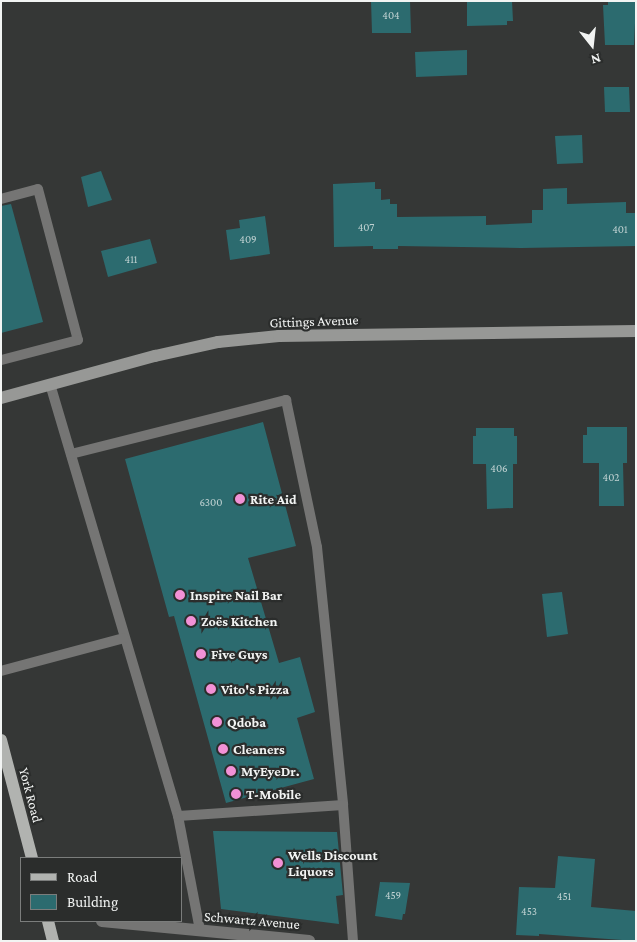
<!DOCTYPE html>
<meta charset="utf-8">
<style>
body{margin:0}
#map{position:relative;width:637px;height:942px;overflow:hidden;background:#353736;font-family:"Crimson Pro",serif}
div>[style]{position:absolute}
.building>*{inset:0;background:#2c6b6f}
.lane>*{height:10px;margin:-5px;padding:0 5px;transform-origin:5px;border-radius:5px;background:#757574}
.street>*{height:12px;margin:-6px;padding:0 6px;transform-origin:6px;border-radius:6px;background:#757574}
.secondary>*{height:12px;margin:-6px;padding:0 6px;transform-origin:6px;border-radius:6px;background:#979896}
.primary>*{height:12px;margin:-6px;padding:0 6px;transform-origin:6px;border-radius:6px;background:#b1b3b0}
.dots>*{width:14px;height:14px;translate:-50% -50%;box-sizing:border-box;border:2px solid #2b2d2c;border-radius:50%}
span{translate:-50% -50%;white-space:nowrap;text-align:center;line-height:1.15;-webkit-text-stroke:4.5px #2b2d2c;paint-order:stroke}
.number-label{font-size:11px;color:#c0d2d2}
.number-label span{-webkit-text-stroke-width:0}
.street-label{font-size:14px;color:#f2f4f3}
.poi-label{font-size:14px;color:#f2f4f3;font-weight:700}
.left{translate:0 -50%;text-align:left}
.frame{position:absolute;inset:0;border:2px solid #f2f4f3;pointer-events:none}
.legend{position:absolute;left:20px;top:857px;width:162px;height:65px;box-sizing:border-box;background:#2b2d2c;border:1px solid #7b7d7c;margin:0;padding:6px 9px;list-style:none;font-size:15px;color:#f2f4f3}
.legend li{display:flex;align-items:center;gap:10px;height:25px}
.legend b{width:25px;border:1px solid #7b7d7c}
.north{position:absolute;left:567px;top:20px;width:50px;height:50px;-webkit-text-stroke:4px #2b2d2c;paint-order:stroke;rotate:164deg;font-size:14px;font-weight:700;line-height:20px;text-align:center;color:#f2f4f3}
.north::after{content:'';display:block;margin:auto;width:18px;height:22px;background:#f2f4f3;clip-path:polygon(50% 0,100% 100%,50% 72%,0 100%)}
</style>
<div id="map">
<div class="building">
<div style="clip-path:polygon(371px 1px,410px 1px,411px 33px,372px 33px)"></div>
<div style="clip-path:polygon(467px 1px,512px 1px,513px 21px,507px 21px,507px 25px,467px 26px)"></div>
<div style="clip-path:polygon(608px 2px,636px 2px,634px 45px,605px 45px,603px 5px,608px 5px)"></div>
<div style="clip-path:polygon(467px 50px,467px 75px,416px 77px,415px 52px)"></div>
<div style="clip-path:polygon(604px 87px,629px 87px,630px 112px,605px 112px)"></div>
<div style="clip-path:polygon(582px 135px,583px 163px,557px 164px,555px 136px)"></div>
<div style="clip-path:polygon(101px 171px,112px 200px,88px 207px,81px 177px)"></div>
<div style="clip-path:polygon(375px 182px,375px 189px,381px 189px,381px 200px,390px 199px,390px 204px,397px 204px,397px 217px,486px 216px,486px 225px,532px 223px,532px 210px,543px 210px,543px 189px,567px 188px,567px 204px,626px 202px,626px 213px,636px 213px,636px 246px,521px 248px,398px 246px,398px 249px,373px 249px,373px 246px,334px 247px,333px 184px)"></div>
<div style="clip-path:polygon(11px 204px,43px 322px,1px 333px,1px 206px)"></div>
<div style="clip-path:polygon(265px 216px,270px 254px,230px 260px,226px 230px,240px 228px,239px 220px)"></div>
<div style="clip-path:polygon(150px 239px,157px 263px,108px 277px,101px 251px)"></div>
<div style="clip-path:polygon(263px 422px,296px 546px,248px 558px,279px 663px,300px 657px,315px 712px,297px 718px,314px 779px,226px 803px,174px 616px,169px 617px,125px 459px)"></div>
<div style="clip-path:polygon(587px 427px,627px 427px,627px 463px,623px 463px,624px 506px,599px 506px,599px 463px,583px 463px,583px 435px,587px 435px)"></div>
<div style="clip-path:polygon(476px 428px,514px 428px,514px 436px,517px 436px,517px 464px,513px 464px,513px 508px,487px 509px,486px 464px,473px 464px,473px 436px,476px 436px)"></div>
<div style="clip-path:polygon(562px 592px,568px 634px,547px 637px,542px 594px)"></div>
<div style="clip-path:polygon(213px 831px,337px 832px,343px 895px,336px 896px,339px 924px,221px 909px)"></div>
<div style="clip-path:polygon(558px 856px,595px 859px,591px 907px,636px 911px,636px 941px,539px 934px,539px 936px,516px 935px,519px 887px,555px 888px)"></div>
<div style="clip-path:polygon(380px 882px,410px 883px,405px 914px,403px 914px,402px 920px,375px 916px)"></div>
</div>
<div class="lane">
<div style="left:1px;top:199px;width:38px;rotate:-15deg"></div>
<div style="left:38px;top:189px;width:156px;rotate:75.2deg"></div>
<div style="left:78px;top:340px;width:80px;rotate:165.4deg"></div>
<div style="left:50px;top:384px;width:451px;rotate:73.5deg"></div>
<div style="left:178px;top:816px;width:116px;rotate:79.1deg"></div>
<div style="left:71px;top:454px;width:222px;rotate:-14.1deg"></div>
<div style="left:286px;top:400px;width:150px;rotate:78.1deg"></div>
<div style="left:317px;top:547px;width:259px;rotate:84.2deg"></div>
<div style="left:343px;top:805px;width:165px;rotate:176.2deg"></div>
<div style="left:1px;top:671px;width:127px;rotate:-15deg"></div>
<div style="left:343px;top:805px;width:136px;rotate:85.8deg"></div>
</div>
<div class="street">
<div style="left:102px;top:921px;width:208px;rotate:5.5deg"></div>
</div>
<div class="secondary">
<div style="left:1px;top:398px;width:160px;rotate:-15.3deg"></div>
<div style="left:155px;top:356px;width:65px;rotate:-12.5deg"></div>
<div style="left:218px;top:342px;width:61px;rotate:-5.6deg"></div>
<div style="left:279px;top:336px;width:357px;rotate:-0.8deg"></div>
</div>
<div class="primary">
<div style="left:1px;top:740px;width:122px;rotate:75.3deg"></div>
<div style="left:48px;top:921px;width:21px;rotate:76deg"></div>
</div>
<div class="dots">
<div style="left:240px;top:499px;background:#f291d6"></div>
<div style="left:180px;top:595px;background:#f291d6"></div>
<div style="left:191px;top:621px;background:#f291d6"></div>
<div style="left:201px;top:654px;background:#f291d6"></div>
<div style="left:211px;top:689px;background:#f291d6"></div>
<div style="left:217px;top:722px;background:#f291d6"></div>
<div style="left:223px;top:749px;background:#f291d6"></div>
<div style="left:231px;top:771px;background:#f291d6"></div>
<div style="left:236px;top:794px;background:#f291d6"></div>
<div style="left:278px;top:863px;background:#f291d6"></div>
</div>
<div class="number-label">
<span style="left:391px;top:15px">404</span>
<span style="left:366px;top:227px">407</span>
<span style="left:620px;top:229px">401</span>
<span style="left:248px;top:239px">409</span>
<span style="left:131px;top:259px">411</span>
<span style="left:499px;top:468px">406</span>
<span style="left:611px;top:477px">402</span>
<span style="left:211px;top:502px">6300</span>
<span style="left:393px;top:895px">459</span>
<span style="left:564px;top:896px">451</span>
<span style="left:529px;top:911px">453</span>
</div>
<div class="street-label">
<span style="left:314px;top:321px;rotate:-2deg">Gittings Avenue</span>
<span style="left:31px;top:795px;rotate:75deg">York Road</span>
<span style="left:252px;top:920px;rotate:5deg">Schwartz Avenue</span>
</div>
<div class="poi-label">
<span class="left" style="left:250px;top:499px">Rite Aid</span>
<span class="left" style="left:190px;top:595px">Inspire Nail Bar</span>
<span class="left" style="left:201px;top:621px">Zoës Kitchen</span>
<span class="left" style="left:211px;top:654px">Five Guys</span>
<span class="left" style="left:221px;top:689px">Vito's Pizza</span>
<span class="left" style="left:227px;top:722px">Qdoba</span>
<span class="left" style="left:233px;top:749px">Cleaners</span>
<span class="left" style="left:241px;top:771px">MyEyeDr.</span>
<span class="left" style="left:246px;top:794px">T-Mobile</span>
<span class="left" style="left:288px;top:863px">Wells Discount<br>Liquors</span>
</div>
<div class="frame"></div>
<ul class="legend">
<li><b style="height:6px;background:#b1b3b0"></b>Road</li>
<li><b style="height:14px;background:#2c6b6f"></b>Building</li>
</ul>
<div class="north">N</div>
</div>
